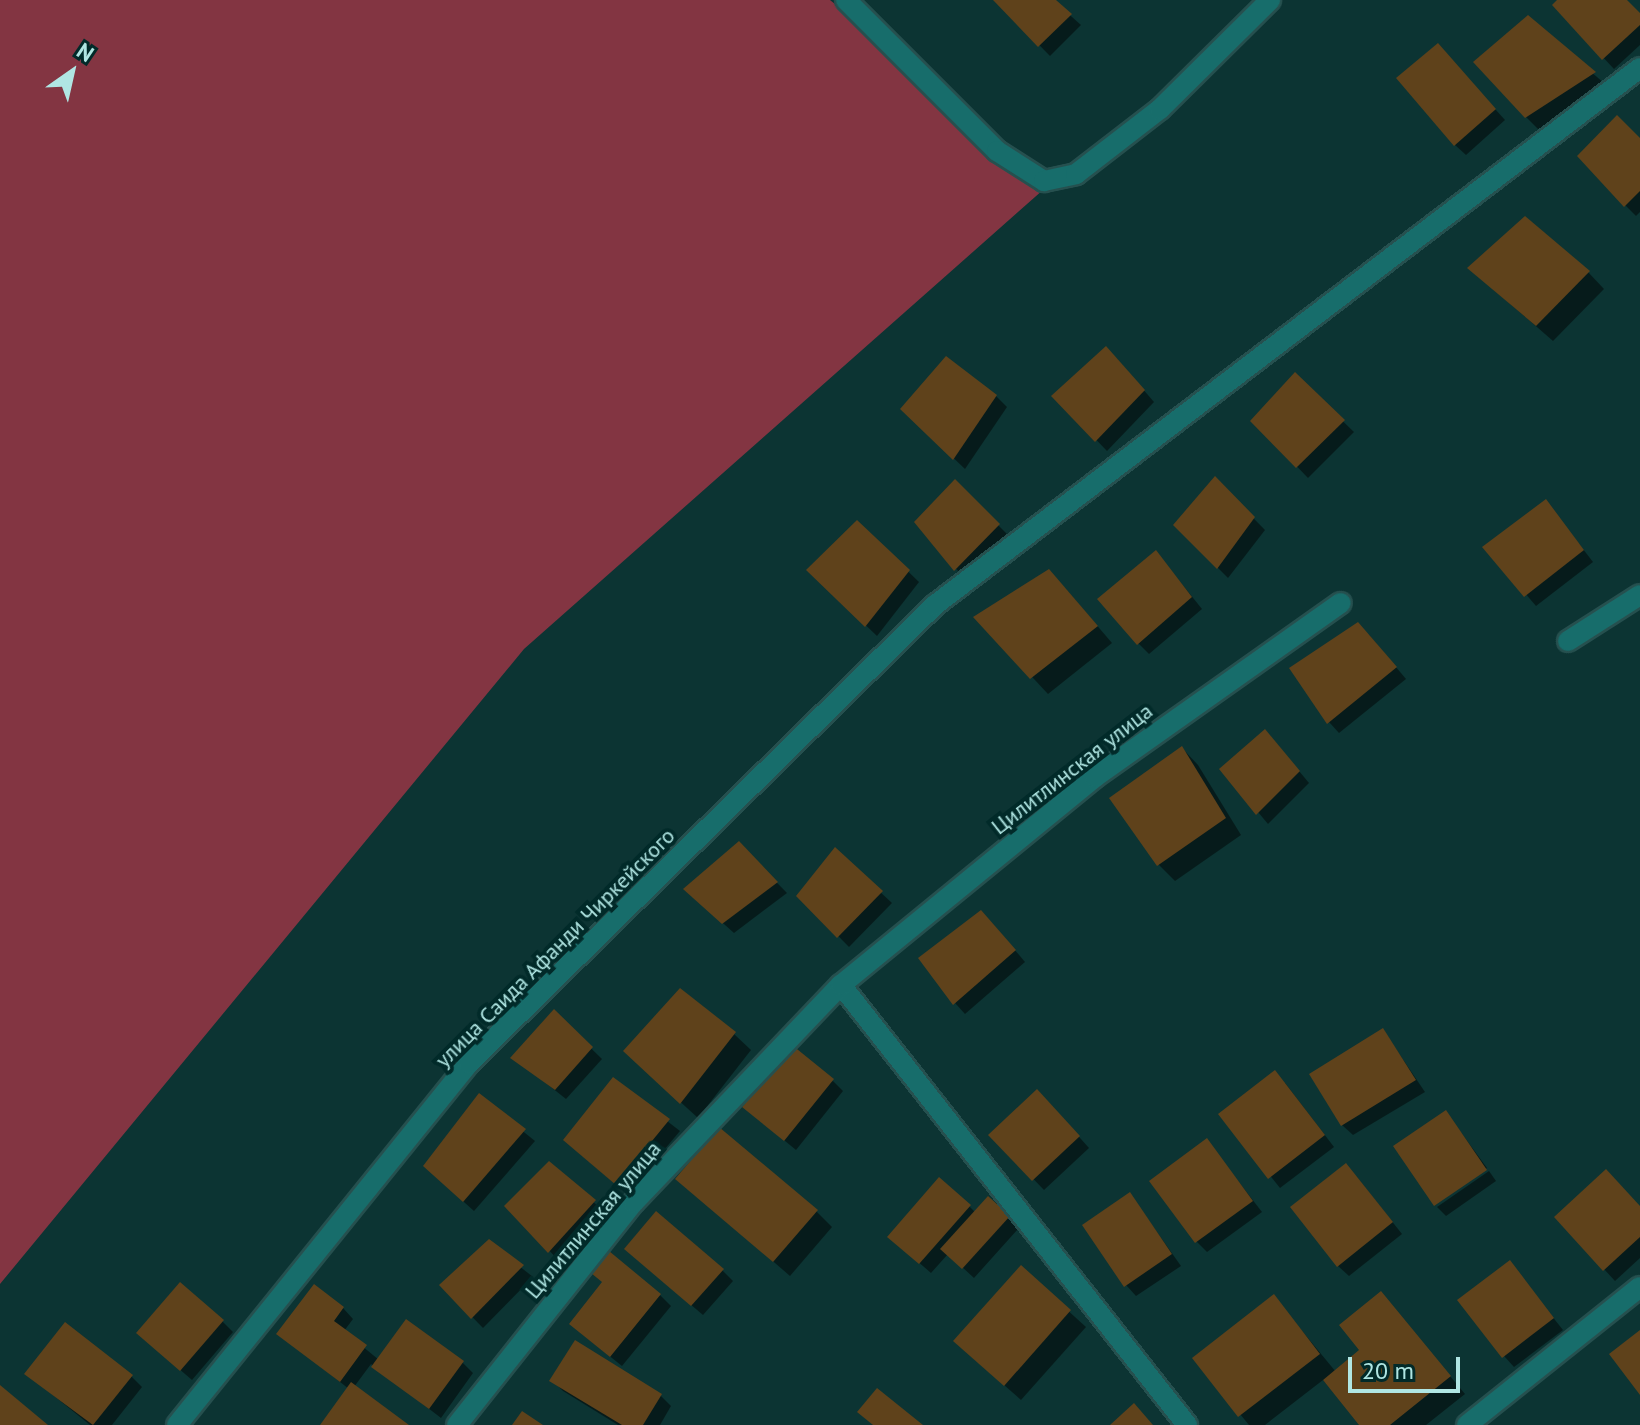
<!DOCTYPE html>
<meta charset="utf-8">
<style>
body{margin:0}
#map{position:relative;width:1640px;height:1425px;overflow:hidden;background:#0c3433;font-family:"PT Sans",sans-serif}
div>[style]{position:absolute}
.green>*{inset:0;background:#833542}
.shadow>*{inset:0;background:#0007}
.building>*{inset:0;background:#5f421b}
.roads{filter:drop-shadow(2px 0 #26504f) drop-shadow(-2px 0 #26504f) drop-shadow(0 2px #26504f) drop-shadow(0 -2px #26504f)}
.street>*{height:20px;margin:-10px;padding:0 10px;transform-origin:10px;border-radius:10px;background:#176d6b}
span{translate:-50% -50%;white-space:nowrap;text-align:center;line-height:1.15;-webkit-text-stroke:8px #012a29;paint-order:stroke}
.street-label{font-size:22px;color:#b0e6e3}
.north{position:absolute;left:32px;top:32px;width:80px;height:80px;-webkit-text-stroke:6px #012a29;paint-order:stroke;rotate:34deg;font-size:22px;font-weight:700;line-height:32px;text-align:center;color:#b0e6e3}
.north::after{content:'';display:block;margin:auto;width:28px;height:36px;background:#b0e6e3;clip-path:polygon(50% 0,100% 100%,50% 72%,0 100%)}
.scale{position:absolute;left:1348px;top:1357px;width:112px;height:36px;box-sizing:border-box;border:4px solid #b0e6e3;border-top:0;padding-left:10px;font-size:24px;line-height:28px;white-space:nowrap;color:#b0e6e3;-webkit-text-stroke:6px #012a29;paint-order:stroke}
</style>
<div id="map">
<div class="green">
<div style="clip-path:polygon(0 0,830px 0,1052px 182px,524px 649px,0 1284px)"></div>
</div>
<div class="shadow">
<div style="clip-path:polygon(1053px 0,1081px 25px,1050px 56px,996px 1px)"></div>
<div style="clip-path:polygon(1560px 0,1624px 0,1640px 15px,1640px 45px,1614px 69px,1554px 5px)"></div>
<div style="clip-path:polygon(1528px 18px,1611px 89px,1542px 133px,1526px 117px)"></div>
<div style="clip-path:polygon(1448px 57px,1505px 120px,1466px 155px,1455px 145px)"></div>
<div style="clip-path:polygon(1640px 140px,1640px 212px,1636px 216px,1625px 205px)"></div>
<div style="clip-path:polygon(1469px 268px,1588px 272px,1604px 289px,1553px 341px)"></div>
<div style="clip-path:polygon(1117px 359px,1154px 402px,1107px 451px,1054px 396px)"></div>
<div style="clip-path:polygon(1295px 375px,1354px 432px,1308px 478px,1253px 421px)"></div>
<div style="clip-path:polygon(996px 396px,1007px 407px,965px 469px,902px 409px)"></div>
<div style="clip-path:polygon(1215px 479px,1265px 530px,1228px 578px,1175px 525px)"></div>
<div style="clip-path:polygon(955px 482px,1009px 536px,966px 580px,916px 523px)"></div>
<div style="clip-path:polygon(1546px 501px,1593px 562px,1536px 606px,1485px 547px)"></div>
<div style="clip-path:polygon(857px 522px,919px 582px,877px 636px,808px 570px)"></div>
<div style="clip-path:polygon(1156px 552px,1202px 609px,1149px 654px,1138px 643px)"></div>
<div style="clip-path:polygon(1064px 587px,1112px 643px,1048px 694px,976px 617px)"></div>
<div style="clip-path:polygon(1369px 635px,1406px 679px,1339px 733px,1329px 722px)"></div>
<div style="clip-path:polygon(1275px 742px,1309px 783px,1268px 824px,1222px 769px)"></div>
<div style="clip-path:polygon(1182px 748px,1198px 765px,1241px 835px,1175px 881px,1159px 865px,1112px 798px)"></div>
<div style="clip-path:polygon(739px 844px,787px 893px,734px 933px,696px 899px)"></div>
<div style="clip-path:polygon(835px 850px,892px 903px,849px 947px,799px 896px)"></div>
<div style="clip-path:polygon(992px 923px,1025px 962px,965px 1014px,955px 1003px)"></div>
<div style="clip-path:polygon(554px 1012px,602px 1059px,566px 1099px,513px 1057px)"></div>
<div style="clip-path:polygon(1383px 1030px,1425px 1092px,1353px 1135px,1342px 1125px)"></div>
<div style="clip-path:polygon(734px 1034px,751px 1050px,698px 1118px,642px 1067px)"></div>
<div style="clip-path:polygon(614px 1080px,680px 1131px,627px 1194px,577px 1151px)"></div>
<div style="clip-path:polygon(833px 1081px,843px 1091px,796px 1150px,744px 1107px)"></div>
<div style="clip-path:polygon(1285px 1083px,1334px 1147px,1280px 1188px,1221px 1114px)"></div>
<div style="clip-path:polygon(479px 1096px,535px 1141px,474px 1211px,436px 1177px)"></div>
<div style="clip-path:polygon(1048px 1102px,1089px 1148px,1044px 1190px,991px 1135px)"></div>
<div style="clip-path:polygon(1446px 1112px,1487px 1168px,1434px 1204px)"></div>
<div style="clip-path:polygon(1207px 1141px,1262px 1212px,1207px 1252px,1196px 1241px)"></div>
<div style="clip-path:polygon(549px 1164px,605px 1212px,560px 1262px,507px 1206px)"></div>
<div style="clip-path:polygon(1489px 1171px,1496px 1181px,1446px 1216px,1437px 1207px)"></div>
<div style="clip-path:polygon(1356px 1176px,1402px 1234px,1349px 1276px,1338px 1266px)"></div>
<div style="clip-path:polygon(678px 1179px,816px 1211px,832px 1227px,790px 1276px)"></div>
<div style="clip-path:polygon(1130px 1194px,1181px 1266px,1136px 1296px,1126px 1285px)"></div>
<div style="clip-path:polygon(988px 1199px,1019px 1228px,974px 1278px,948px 1254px,931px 1273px,901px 1247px,969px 1206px,976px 1213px)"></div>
<div style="clip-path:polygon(1640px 1208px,1640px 1258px,1615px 1281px,1556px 1217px)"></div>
<div style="clip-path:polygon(489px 1242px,533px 1277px,483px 1328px,442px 1286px)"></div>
<div style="clip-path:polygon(637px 1259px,722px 1270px,733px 1281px,703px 1315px)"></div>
<div style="clip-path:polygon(1509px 1262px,1563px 1330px,1514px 1367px,1504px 1356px)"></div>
<div style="clip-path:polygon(1021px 1268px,1086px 1327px,1021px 1400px,972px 1357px)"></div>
<div style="clip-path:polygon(1381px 1293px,1465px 1394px,1426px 1425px,1362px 1425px,1323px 1380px,1265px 1425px,1249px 1425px,1194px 1358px,1274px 1297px,1336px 1372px,1362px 1350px)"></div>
<div style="clip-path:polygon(660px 1295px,671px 1306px,622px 1366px,582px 1334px)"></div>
<div style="clip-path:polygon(343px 1308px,353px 1319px,344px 1331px,379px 1360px,462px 1362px,473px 1373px,441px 1418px,371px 1364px,354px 1387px,406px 1425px,322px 1425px,349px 1389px,279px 1334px)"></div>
<div style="clip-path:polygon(222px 1321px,233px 1332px,192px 1380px,149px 1343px)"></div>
<div style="clip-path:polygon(27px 1374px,131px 1376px,142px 1387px,112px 1425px,90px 1425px)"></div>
<div style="clip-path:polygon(552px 1380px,661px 1396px,671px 1406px,660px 1425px,618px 1425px,563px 1391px)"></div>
</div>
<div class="building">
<div style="clip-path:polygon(993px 0,1056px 0,1072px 14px,1038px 47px)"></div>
<div style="clip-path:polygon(1557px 0,1627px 0,1640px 13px,1640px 25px,1602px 60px,1552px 5px)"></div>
<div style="clip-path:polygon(1528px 15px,1596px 72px,1525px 118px,1473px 62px)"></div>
<div style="clip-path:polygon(1438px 43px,1496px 109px,1454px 146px,1396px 78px)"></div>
<div style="clip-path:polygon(1617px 115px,1640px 138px,1640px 191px,1624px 207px,1577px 156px)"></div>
<div style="clip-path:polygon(1525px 216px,1590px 271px,1536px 326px,1467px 268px)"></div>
<div style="clip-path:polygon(1106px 346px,1145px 390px,1095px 442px,1051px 396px)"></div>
<div style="clip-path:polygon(946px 356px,997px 395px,953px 460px,900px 409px)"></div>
<div style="clip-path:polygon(1295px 372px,1345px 420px,1296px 468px,1250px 421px)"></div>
<div style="clip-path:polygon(1215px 476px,1255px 517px,1217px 569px,1173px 525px)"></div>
<div style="clip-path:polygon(955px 479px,1000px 524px,954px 571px,914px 522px)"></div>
<div style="clip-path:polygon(1546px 499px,1584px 550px,1524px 597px,1482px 547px)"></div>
<div style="clip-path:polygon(857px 520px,910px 570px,865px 627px,806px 570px)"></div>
<div style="clip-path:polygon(1156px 550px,1192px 597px,1137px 645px,1097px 599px)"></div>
<div style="clip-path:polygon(1049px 569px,1098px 626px,1030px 679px,973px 617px)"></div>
<div style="clip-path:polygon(1358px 622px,1397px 667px,1327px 724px,1289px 668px)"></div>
<div style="clip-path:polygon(1265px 729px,1300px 771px,1256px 815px,1219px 769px)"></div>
<div style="clip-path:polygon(1182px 746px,1226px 818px,1157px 866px,1109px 798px)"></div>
<div style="clip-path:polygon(739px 841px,778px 882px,722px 924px,683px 889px)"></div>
<div style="clip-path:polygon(835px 847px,883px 891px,837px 938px,796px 896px)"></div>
<div style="clip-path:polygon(981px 910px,1016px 950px,953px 1005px,918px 958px)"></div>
<div style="clip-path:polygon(680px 988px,736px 1032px,680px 1104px,623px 1051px)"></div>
<div style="clip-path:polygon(554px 1009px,593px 1047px,555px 1090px,510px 1058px)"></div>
<div style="clip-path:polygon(1383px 1028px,1416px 1080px,1341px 1126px,1309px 1074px)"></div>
<div style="clip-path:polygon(792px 1045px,834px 1079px,784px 1141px,742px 1107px)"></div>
<div style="clip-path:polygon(1275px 1070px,1325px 1135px,1268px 1179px,1218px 1114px)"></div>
<div style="clip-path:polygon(613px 1077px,670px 1119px,616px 1185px,563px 1140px)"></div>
<div style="clip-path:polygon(1037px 1089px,1080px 1136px,1032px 1181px,988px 1135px)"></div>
<div style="clip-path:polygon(479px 1093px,526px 1129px,463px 1202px,423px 1166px)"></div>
<div style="clip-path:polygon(1446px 1110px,1487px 1170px,1434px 1206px,1393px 1146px)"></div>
<div style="clip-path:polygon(719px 1127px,818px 1210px,773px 1262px,675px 1179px)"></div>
<div style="clip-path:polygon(1207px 1138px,1253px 1201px,1195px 1243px,1149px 1181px)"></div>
<div style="clip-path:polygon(549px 1161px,596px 1200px,548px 1253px,504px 1206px)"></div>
<div style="clip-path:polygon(1346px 1163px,1393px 1222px,1337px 1267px,1290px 1207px)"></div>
<div style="clip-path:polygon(1606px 1169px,1640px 1206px,1640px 1237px,1603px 1271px,1554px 1217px)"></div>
<div style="clip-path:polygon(939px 1177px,971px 1205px,919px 1264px,887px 1237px)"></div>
<div style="clip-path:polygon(1130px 1192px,1172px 1254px,1124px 1287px,1082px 1225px)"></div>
<div style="clip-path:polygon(988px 1196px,1010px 1216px,962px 1269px,940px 1249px)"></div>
<div style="clip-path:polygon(656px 1211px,724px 1269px,691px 1306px,624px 1249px)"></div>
<div style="clip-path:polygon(489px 1239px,524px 1265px,471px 1319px,439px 1285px)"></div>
<div style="clip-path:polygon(609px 1251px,661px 1294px,610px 1357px,569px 1324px,602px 1282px,591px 1273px)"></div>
<div style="clip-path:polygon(1510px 1260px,1554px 1318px,1502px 1358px,1457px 1300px)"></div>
<div style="clip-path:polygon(1021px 1265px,1071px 1310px,1004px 1386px,953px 1341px)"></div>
<div style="clip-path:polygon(180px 1282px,224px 1320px,180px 1371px,136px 1333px)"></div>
<div style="clip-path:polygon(314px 1284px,344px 1307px,334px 1321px,367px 1345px,340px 1382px,276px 1334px)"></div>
<div style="clip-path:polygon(1381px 1291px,1451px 1376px,1390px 1425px,1359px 1425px,1323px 1380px,1359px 1350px,1339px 1325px)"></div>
<div style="clip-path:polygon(1274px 1294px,1320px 1354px,1238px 1417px,1192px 1358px)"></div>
<div style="clip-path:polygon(406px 1319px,464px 1361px,429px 1409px,371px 1367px)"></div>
<div style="clip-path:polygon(65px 1322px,133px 1375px,93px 1425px,24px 1374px)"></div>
<div style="clip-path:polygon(1640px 1330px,1640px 1395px,1609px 1354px)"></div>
<div style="clip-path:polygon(575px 1340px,662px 1394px,643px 1425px,622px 1425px,549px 1381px)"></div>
<div style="clip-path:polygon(351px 1382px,409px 1425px,320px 1425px)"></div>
<div style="clip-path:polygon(0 1385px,48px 1425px,0 1425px)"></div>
<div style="clip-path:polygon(877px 1388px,923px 1425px,873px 1425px,857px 1412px)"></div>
<div style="clip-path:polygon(1134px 1403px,1153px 1425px,1110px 1425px)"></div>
<div style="clip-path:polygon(522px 1411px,543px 1425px,512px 1425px)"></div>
</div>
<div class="roads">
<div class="street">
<div style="left:846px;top:0;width:214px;rotate:45deg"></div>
<div style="left:997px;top:151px;width:56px;rotate:32.6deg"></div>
<div style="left:1044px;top:181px;width:33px;rotate:-12deg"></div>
<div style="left:1076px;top:174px;width:106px;rotate:-37.7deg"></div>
<div style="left:1160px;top:109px;width:155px;rotate:-44.7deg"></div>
<div style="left:1568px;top:641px;width:85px;rotate:-32.6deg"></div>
<div style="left:841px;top:985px;width:560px;rotate:51.82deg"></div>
<div style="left:177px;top:1425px;width:465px;rotate:-51.1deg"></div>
<div style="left:469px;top:1063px;width:653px;rotate:-44.5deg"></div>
<div style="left:935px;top:605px;width:886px;rotate:-37.3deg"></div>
<div style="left:457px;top:1425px;width:285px;rotate:-51.6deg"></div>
<div style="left:634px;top:1202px;width:300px;rotate:-46.4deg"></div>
<div style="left:841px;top:985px;width:328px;rotate:-39.3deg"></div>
<div style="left:1095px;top:777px;width:301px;rotate:-35.3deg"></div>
<div style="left:1467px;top:1425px;width:221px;rotate:-38.6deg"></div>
</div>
</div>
<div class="street-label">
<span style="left:1072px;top:769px;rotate:-38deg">Цилитлинская улица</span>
<span style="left:555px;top:948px;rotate:-45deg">улица Саида Афанди Чиркейского</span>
<span style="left:593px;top:1220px;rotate:-50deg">Цилитлинская улица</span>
</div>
<div class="north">N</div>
<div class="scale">20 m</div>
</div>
